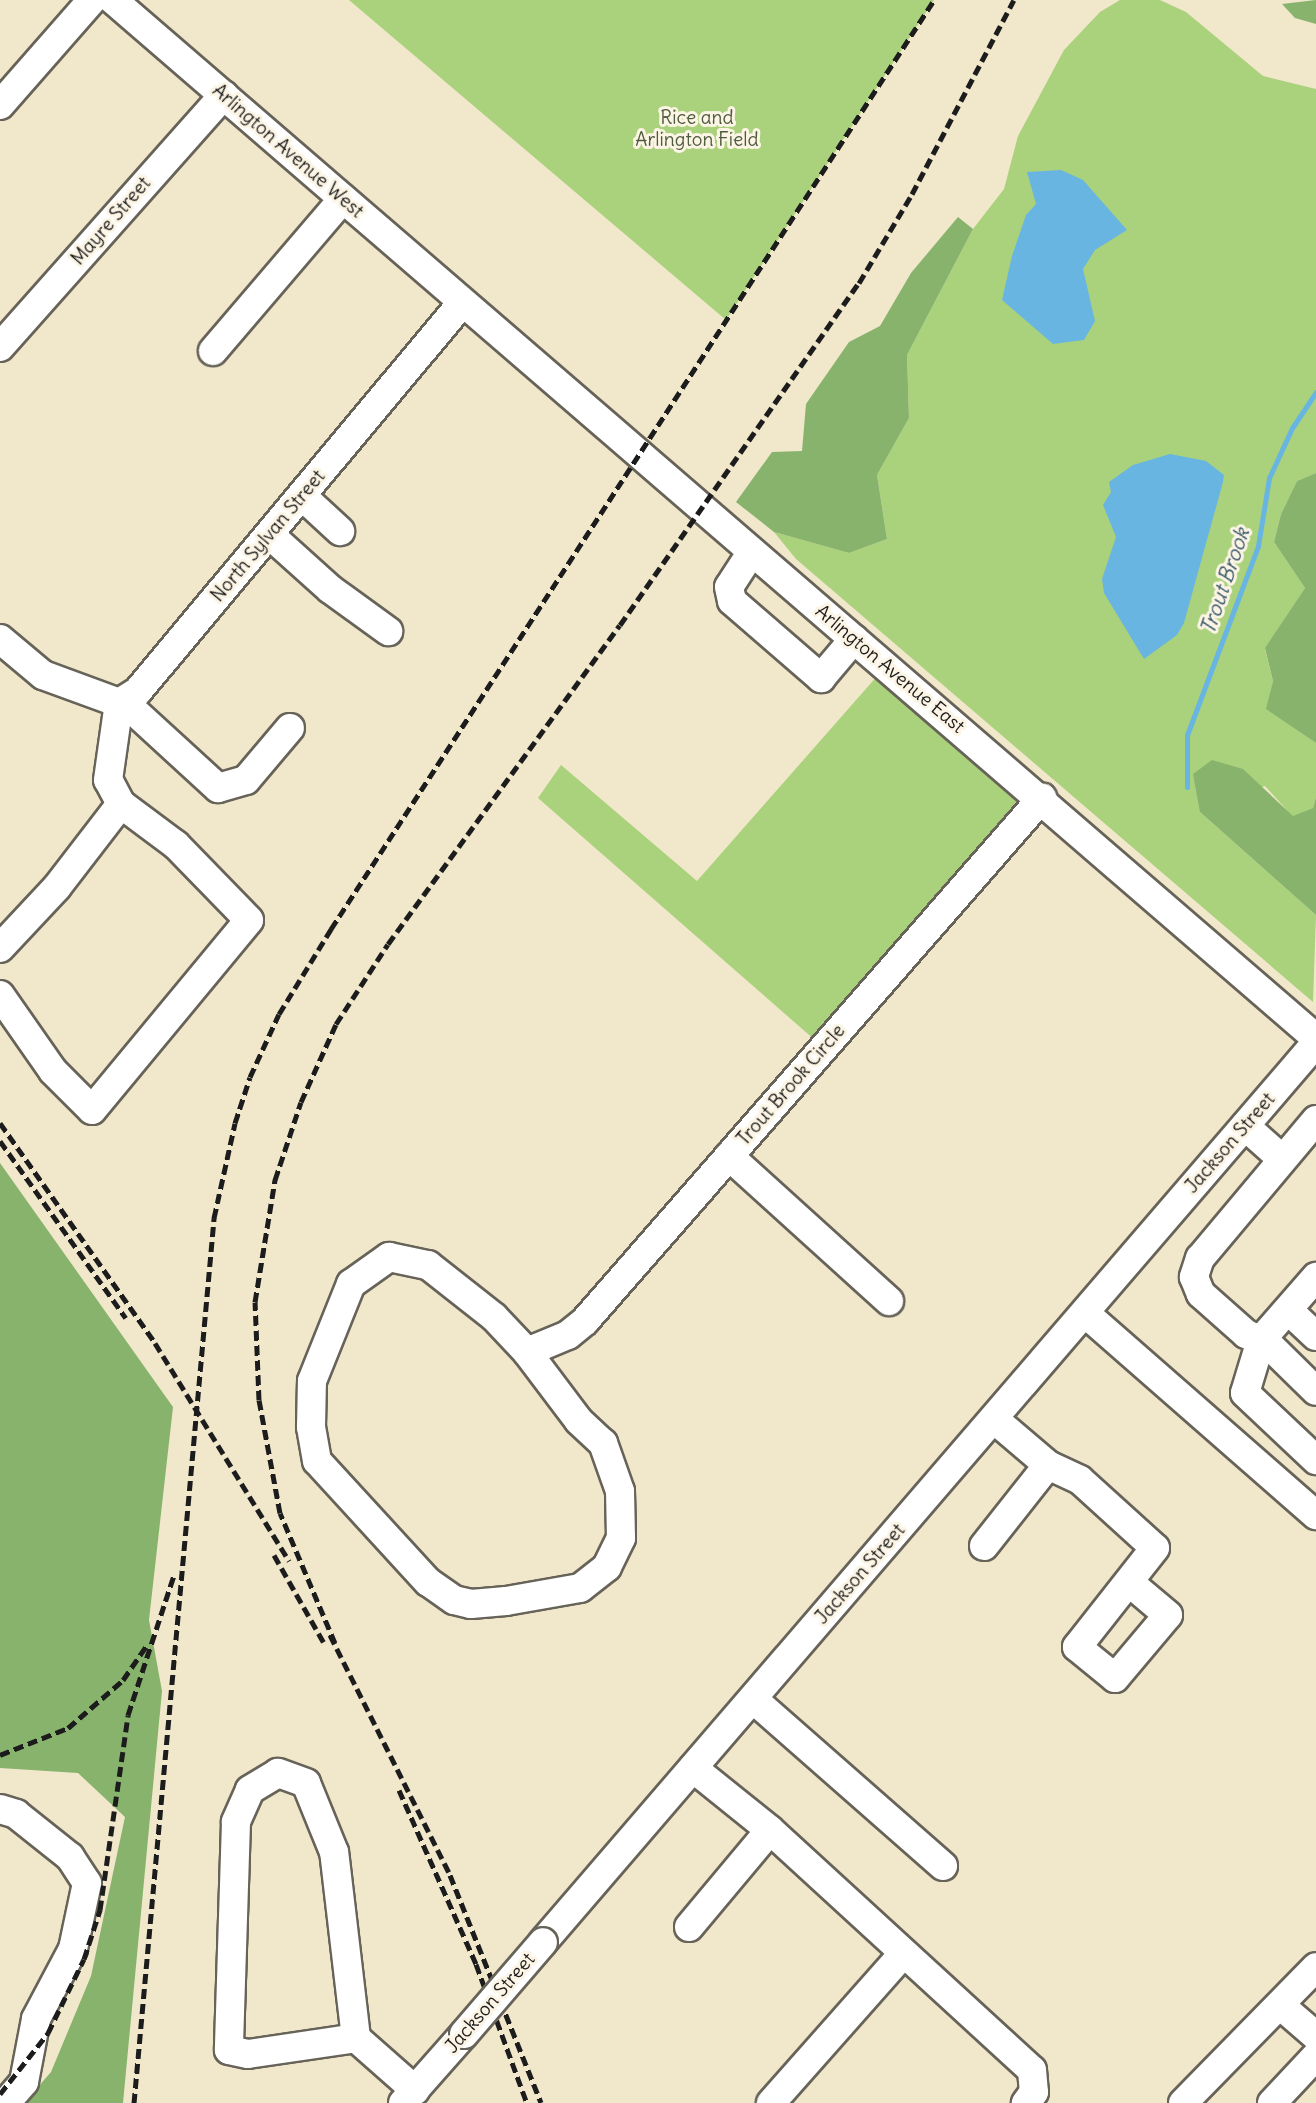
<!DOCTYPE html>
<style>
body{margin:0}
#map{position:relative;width:1316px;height:2103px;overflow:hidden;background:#f1e7cb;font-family:Delius,sans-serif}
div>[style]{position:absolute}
.green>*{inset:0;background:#aad17c}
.forest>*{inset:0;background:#87b36c}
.water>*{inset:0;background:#68b5e2}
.stream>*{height:5px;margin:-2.5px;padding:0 2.5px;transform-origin:2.5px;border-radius:2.5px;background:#68b5e2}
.roads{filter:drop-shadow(2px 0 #676359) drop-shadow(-2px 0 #676359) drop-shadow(0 2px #676359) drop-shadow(0 -2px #676359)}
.minor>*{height:28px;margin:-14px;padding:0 14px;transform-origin:14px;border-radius:14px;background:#fff}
.rail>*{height:5px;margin-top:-2.5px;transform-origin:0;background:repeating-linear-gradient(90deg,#1c1c1c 0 10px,transparent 0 15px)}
.bridges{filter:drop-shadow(2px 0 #676359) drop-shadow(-2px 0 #676359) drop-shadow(0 2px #676359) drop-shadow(0 -2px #676359)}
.minor-bridge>*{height:28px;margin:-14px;padding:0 14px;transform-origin:14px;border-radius:14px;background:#fff}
span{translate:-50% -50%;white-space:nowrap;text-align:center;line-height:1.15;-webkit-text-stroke:6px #fcf5e5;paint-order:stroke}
.park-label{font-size:19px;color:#4e5b3e}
.street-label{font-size:19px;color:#1c1c1c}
.water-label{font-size:21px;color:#3a596b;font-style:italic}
</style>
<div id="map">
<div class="green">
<div style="clip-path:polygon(349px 0,934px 0,726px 320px)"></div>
<div style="clip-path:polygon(1120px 0,1160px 0,1186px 12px,1263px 76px,1316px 89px,1316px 473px,1297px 481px,1281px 514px,1274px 542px,1305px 588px,1265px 649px,1273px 681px,1267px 709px,1316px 743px,1316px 797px,1313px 808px,1293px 817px,1265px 786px,1200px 812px,1316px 915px,1313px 1002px,796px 559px,774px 532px,849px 553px,887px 539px,877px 475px,909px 418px,907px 355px,973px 229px,1004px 189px,1018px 136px,1064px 50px,1100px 12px)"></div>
<div style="clip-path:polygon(886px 666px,1042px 798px,824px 1048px,538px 798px,561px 765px,697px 881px)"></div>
</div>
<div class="forest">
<div style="clip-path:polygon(1316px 0,1316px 24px,1295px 18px,1282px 4px)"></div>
<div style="clip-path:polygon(958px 217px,973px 229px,907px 355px,909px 418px,877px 475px,887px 539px,849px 553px,774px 532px,736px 502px,772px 452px,802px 451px,806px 404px,849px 342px,880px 326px,911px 273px)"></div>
<div style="clip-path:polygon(1316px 473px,1316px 743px,1266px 709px,1273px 681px,1265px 648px,1305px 588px,1274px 542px,1281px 514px,1297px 481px)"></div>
<div style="clip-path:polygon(1212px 760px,1243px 769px,1293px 816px,1313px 808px,1316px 797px,1316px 915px,1200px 812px,1193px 774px)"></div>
<div style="clip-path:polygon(0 1163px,173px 1407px,149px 1620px,162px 1691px,123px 2103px,24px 2103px,51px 2072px,91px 1976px,125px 1817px,78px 1773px,0 1768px)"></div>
</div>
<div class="water">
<div style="clip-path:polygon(1061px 170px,1083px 180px,1127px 230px,1095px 250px,1083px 269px,1095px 321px,1084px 340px,1053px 344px,1002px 300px,1012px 256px,1026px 215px,1036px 204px,1027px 172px)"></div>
<div style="clip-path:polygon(1170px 454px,1206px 461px,1224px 475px,1223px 482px,1184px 623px,1177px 635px,1144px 659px,1104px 593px,1102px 579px,1116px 537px,1103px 505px,1111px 492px,1109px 482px,1133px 465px)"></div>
</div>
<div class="stream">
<div style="left:1187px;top:787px;width:52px;rotate:-90deg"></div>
<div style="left:1187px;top:735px;width:202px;rotate:-69.4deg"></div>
<div style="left:1258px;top:546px;width:69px;rotate:-80.8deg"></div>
<div style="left:1269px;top:478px;width:55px;rotate:-65.3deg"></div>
<div style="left:1292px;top:428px;width:43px;rotate:-56.3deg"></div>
</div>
<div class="roads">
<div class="minor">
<div style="left:113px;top:0;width:1589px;rotate:40.79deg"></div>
<div style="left:0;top:105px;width:140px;rotate:-48.8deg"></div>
<div style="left:0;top:347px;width:337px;rotate:-48.4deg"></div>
<div style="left:213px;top:351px;width:200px;rotate:-49.5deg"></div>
<div style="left:302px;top:496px;width:52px;rotate:42.6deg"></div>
<div style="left:270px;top:535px;width:81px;rotate:42deg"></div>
<div style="left:330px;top:589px;width:72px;rotate:35.9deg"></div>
<div style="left:751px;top:553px;width:40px;rotate:122.9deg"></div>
<div style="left:729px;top:587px;width:14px;rotate:78deg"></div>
<div style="left:732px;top:601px;width:118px;rotate:40.9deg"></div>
<div style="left:821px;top:678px;width:51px;rotate:-49.8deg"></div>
<div style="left:0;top:639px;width:56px;rotate:39.9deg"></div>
<div style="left:43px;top:675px;width:81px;rotate:20.2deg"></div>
<div style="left:123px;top:701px;width:129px;rotate:42.5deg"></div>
<div style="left:218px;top:788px;width:29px;rotate:-16deg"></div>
<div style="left:246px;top:780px;width:68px;rotate:-49.8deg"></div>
<div style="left:0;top:948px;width:83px;rotate:-46.9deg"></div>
<div style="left:57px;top:887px;width:105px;rotate:-52.4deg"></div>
<div style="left:0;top:995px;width:93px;rotate:55.1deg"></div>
<div style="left:53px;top:1071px;width:55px;rotate:45deg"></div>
<div style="left:92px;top:1110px;width:246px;rotate:-50.4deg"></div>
<div style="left:249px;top:920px;width:105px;rotate:-134.2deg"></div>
<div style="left:176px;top:845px;width:69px;rotate:-143.3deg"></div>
<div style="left:121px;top:804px;width:27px;rotate:-118deg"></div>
<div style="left:108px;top:780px;width:78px;rotate:-81.9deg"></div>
<div style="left:119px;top:703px;width:22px;rotate:-32deg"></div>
<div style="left:138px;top:691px;width:505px;rotate:-50.14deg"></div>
<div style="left:1316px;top:1120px;width:180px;rotate:130deg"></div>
<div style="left:1200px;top:1258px;width:20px;rotate:108deg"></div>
<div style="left:1194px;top:1277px;width:18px;rotate:68deg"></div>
<div style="left:1201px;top:1294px;width:60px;rotate:41.6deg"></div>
<div style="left:1246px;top:1334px;width:16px;rotate:22deg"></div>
<div style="left:1261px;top:1340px;width:84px;rotate:-48.9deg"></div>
<div style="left:1245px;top:1126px;width:50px;rotate:41.7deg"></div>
<div style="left:729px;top:1156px;width:216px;rotate:42.2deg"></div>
<div style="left:389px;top:1257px;width:40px;rotate:12deg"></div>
<div style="left:428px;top:1265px;width:84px;rotate:38.2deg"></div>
<div style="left:494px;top:1317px;width:48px;rotate:46.7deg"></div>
<div style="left:527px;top:1352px;width:86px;rotate:53deg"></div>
<div style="left:579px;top:1421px;width:33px;rotate:43deg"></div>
<div style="left:603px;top:1443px;width:51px;rotate:70.5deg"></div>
<div style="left:620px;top:1491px;width:47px;rotate:88.8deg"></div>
<div style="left:621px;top:1538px;width:32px;rotate:116deg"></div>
<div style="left:607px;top:1567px;width:34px;rotate:142deg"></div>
<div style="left:580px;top:1588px;width:75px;rotate:170deg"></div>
<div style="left:506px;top:1601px;width:35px;rotate:175deg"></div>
<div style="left:471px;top:1604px;width:17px;rotate:-167deg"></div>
<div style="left:454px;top:1600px;width:32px;rotate:-145deg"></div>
<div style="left:428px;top:1582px;width:164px;rotate:-132.5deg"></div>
<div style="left:317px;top:1461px;width:35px;rotate:-100deg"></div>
<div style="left:311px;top:1427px;width:46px;rotate:-88.8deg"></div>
<div style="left:312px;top:1381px;width:105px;rotate:-68.1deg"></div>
<div style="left:351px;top:1284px;width:47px;rotate:-35.4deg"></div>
<div style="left:1288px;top:1310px;width:38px;rotate:43deg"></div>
<div style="left:1085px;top:1313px;width:307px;rotate:41.2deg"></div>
<div style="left:1263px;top:1339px;width:74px;rotate:44.5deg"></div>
<div style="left:1261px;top:1340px;width:55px;rotate:106.8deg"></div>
<div style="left:1245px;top:1393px;width:98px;rotate:43.3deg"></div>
<div style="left:527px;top:1352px;width:44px;rotate:-22.5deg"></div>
<div style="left:568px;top:1335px;width:22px;rotate:-39deg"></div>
<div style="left:585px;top:1321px;width:695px;rotate:-48.85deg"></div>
<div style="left:994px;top:1419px;width:71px;rotate:40.4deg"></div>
<div style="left:1048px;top:1465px;width:35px;rotate:25deg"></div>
<div style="left:1080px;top:1480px;width:101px;rotate:42.2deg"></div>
<div style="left:1155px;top:1548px;width:126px;rotate:128.2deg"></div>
<div style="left:1077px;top:1647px;width:49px;rotate:39.2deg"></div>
<div style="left:1115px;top:1678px;width:82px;rotate:-49.9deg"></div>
<div style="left:1168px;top:1615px;width:51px;rotate:-139.8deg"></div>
<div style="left:984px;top:1546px;width:103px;rotate:-51.7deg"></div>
<div style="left:753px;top:1699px;width:253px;rotate:41.3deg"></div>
<div style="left:0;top:1809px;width:17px;rotate:17deg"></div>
<div style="left:16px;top:1814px;width:69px;rotate:38.5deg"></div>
<div style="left:70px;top:1857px;width:31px;rotate:57deg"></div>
<div style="left:87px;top:1883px;width:67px;rotate:102deg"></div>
<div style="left:73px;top:1949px;width:79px;rotate:117.9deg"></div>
<div style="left:36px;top:2019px;width:64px;rotate:100.8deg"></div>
<div style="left:24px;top:2082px;width:28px;rotate:131deg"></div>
<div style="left:770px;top:1830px;width:355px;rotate:42.5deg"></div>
<div style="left:1032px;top:2070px;width:22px;rotate:85deg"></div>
<div style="left:1034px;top:2092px;width:14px;rotate:126deg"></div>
<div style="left:689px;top:1927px;width:126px;rotate:-50.1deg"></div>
<div style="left:770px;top:1830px;width:99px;rotate:-141.2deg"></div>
<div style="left:543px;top:1942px;width:1186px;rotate:-49.31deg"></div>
<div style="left:1280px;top:2005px;width:48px;rotate:40.7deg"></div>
<div style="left:356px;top:2038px;width:187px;rotate:-96.7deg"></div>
<div style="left:334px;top:1852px;width:74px;rotate:-112.1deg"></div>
<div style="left:306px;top:1783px;width:30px;rotate:-160deg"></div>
<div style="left:278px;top:1773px;width:33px;rotate:149deg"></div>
<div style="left:250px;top:1790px;width:35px;rotate:114deg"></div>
<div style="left:236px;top:1822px;width:228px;rotate:91.8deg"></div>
<div style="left:229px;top:2050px;width:19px;rotate:12deg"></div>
<div style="left:248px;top:2054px;width:109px;rotate:-8.4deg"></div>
<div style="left:356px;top:2038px;width:79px;rotate:41.4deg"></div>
<div style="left:403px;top:2103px;width:92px;rotate:-48.5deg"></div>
<div style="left:771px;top:2103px;width:199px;rotate:-48.5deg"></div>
<div style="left:1183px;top:2103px;width:190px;rotate:-45.6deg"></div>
<div style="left:1272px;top:2103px;width:64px;rotate:-46.9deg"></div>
</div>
</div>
<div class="rail">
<div style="left:0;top:1123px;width:269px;rotate:54.8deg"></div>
<div style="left:155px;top:1343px;width:256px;rotate:58.4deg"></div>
<div style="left:0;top:1141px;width:217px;rotate:54.6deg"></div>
<div style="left:274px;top:1555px;width:101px;rotate:60.4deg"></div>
<div style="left:330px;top:1635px;width:268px;rotate:63.4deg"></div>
<div style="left:450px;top:1875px;width:245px;rotate:68.2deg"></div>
<div style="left:335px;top:1643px;width:141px;rotate:-112.9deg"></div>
<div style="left:280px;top:1513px;width:115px;rotate:-100.5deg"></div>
<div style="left:259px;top:1400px;width:98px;rotate:-92.3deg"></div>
<div style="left:255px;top:1302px;width:124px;rotate:-80.7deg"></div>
<div style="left:275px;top:1180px;width:82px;rotate:-71.6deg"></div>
<div style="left:301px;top:1102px;width:85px;rotate:-65.8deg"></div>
<div style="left:336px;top:1024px;width:95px;rotate:-57deg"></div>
<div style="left:388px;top:944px;width:394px;rotate:-54deg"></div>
<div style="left:620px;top:625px;width:417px;rotate:-55.1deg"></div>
<div style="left:859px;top:283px;width:104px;rotate:-59.2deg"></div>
<div style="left:912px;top:194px;width:219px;rotate:-62.3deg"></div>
<div style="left:0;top:1755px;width:73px;rotate:-21.7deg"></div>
<div style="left:68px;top:1728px;width:73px;rotate:-41.1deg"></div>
<div style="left:123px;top:1680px;width:42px;rotate:-55.6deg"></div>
<div style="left:399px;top:1790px;width:190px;rotate:66.1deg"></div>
<div style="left:476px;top:1964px;width:148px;rotate:69.9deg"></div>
<div style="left:0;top:2094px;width:78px;rotate:-51.8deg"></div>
<div style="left:48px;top:2033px;width:82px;rotate:-64.1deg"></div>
<div style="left:84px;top:1959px;width:52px;rotate:-71.9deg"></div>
<div style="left:100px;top:1910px;width:197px;rotate:-81.8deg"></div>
<div style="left:128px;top:1715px;width:147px;rotate:-71.8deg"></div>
<div style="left:134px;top:2103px;width:889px;rotate:-84.83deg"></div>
<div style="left:214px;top:1218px;width:97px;rotate:-77.5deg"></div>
<div style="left:235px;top:1123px;width:48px;rotate:-71.9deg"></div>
<div style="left:250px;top:1077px;width:69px;rotate:-65.3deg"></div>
<div style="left:279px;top:1014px;width:100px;rotate:-58.5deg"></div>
<div style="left:331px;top:929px;width:1108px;rotate:-57.01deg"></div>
</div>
<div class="bridges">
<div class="minor-bridge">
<div style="left:464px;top:2034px;width:121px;rotate:-49.3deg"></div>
</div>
</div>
<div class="park-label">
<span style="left:697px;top:129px">Rice and<br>Arlington Field</span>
</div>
<div class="street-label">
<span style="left:288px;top:151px;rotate:41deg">Arlington Avenue West</span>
<span style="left:111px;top:221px;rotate:-49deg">Mayre Street</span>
<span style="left:268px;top:536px;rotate:-50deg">North Sylvan Street</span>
<span style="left:890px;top:669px;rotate:40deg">Arlington Avenue East</span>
<span style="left:791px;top:1085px;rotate:-49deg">Trout Brook Circle</span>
<span style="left:1230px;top:1143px;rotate:-49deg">Jackson Street</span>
<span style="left:860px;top:1574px;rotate:-49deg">Jackson Street</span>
<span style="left:490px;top:2003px;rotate:-49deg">Jackson Street</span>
</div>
<div class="water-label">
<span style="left:1225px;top:581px;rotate:-71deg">Trout Brook</span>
</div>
</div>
